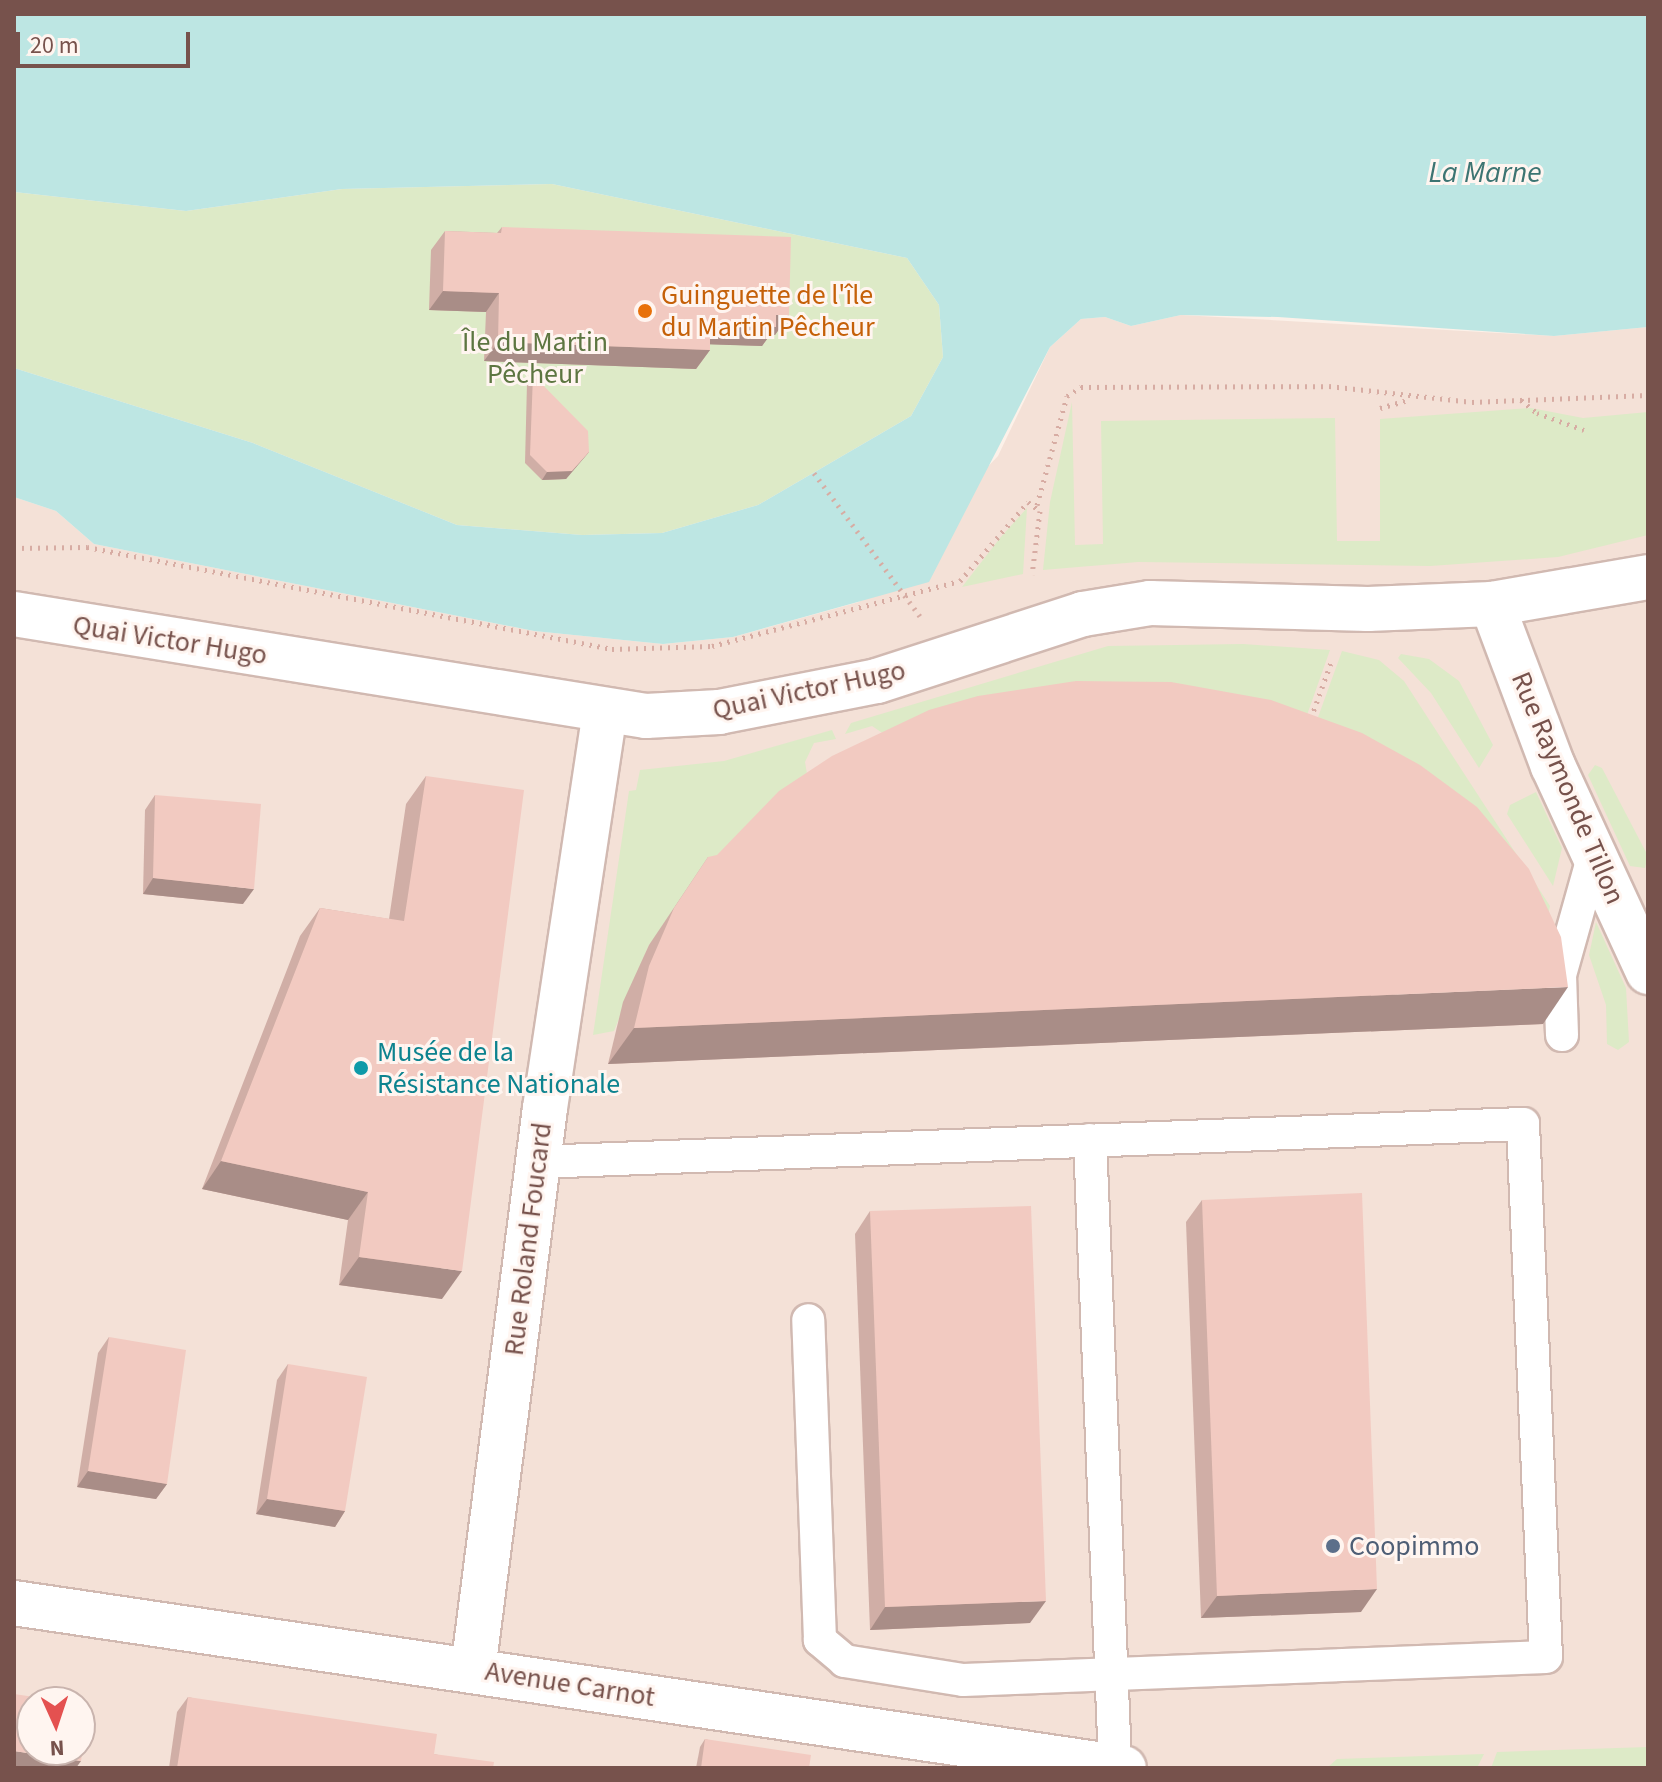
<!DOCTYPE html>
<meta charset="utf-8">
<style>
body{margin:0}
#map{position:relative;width:1662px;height:1782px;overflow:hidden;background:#fcf1e9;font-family:"Source Sans 3",sans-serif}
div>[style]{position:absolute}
.residential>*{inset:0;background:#f4e1d7}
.green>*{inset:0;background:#ddeac7}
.water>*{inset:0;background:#bde6e3}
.path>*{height:5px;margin-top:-2.5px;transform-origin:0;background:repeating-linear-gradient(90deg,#d7aca3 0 2px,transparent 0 8px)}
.roads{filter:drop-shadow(2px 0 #d1b9b1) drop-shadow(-2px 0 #d1b9b1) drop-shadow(0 2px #d1b9b1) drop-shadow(0 -2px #d1b9b1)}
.lane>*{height:32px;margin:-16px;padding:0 16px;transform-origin:16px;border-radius:16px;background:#fff}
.street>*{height:44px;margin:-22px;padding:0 22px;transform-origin:22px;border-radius:22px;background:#fff}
.path-bridge>*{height:5px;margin-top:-2.5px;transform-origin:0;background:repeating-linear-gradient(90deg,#d7aca3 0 2px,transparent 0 8px)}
.wall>*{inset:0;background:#d0aea6}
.shaded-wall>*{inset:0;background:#a98d87}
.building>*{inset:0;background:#f2cac1}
.dots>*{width:22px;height:22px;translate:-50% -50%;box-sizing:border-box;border:4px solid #fff5f0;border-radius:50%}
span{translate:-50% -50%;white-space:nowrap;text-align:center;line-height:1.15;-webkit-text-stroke:6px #fff5f0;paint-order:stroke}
.food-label{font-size:28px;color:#c56008}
.left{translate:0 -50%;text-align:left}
.park-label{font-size:28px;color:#5d7641}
.street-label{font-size:28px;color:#77524c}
.culture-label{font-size:28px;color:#0d838f}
.service-label{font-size:28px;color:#4e5e75}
.water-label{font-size:30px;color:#3c7472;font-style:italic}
.frame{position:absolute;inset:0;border:16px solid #77524c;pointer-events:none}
.north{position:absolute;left:16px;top:1686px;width:80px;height:80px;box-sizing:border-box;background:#fff5f0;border:2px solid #c9b4ae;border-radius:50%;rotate:177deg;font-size:22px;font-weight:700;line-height:32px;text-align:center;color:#77524c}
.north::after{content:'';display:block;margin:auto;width:28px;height:36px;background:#e45150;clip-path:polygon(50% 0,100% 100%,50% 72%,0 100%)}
.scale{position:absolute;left:16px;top:32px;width:174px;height:36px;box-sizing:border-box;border:4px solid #77524c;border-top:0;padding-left:10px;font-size:24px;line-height:28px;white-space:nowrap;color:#77524c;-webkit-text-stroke:6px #fff5f0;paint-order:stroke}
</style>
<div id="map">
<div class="residential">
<div style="clip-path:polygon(evenodd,1181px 315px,1554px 336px,1648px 327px,1648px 1768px,14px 1768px,14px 497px,56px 511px,94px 544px,534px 631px,663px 644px,733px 637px,859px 602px,998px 456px,1050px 347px,1081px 319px,1105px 317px,1131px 326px,1181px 315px,32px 1702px,80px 1702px,80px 1750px,32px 1750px,32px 1702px)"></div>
</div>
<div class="green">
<div style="clip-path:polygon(552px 184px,907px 258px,939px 305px,943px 357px,911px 416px,758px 505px,662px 533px,582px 535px,457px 525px,253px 443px,14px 368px,14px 192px,186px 211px,342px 189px)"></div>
<div style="clip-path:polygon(1072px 402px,1075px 545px,1103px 544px,1101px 421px,1335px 418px,1337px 541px,1380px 541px,1380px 419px,1531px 408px,1583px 418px,1648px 412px,1648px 535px,1558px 557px,1430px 566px,1138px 562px,1043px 570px,1050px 502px)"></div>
<div style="clip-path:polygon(1027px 508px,1023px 574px,962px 587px,1000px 538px)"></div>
<div style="clip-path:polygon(1243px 644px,1330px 650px,1307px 715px,893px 740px,872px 726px,845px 734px,851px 723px,1108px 646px)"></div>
<div style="clip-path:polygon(1342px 651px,1379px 660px,1404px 681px,1550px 906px,1535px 974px,1317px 720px)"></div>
<div style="clip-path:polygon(1401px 654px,1429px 659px,1459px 681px,1493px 745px,1479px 768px,1431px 693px,1398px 658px)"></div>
<div style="clip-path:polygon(832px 730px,836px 739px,814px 743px,805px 762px,807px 774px,649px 945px,614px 1031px,593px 1035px,629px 791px,636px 790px,640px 770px,724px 761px)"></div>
<div style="clip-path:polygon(1595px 765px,1602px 768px,1648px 856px,1645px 868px,1630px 866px,1588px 775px)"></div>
<div style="clip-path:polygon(1536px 792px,1562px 848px,1553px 886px,1507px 814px,1510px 805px)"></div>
<div style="clip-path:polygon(1596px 922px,1626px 988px,1629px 1042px,1618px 1050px,1607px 1044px,1606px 1005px,1589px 955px)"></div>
<div style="clip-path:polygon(1648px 1747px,1648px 1768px,1491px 1768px,1497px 1752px)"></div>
<div style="clip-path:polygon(1484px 1754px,1477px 1768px,1328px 1767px,1337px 1759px)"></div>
</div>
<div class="water">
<div style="clip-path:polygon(14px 14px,1648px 14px,1648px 327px,1554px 336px,1278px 317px,1181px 315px,1131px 326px,1105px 317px,1081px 319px,1050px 347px,929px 582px,733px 637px,663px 644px,534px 631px,94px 544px,56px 511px,14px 497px,14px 368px,253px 443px,457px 525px,582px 535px,662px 533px,758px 505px,911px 416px,943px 357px,939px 305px,907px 258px,552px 184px,342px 189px,186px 211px,14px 192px)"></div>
</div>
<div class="path">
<div style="left:1521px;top:400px;width:21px;rotate:39deg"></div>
<div style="left:1537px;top:413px;width:50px;rotate:19.9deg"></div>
<div style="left:1380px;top:408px;width:29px;rotate:-16deg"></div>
<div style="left:1037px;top:505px;width:113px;rotate:-74.6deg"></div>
<div style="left:1067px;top:396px;width:17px;rotate:-33deg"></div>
<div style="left:1081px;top:387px;width:248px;rotate:-0.2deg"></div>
<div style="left:1329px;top:386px;width:144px;rotate:6.4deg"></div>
<div style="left:1472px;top:402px;width:176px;rotate:-2.3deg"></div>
<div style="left:14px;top:548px;width:73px;rotate:-0.8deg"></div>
<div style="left:87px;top:547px;width:535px;rotate:10.99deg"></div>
<div style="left:612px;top:649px;width:100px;rotate:-1.7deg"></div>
<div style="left:712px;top:646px;width:256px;rotate:-14.7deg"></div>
<div style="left:960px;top:581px;width:104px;rotate:-49.3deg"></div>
<div style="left:1028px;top:502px;width:15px;rotate:37deg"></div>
<div style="left:1040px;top:511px;width:64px;rotate:97.1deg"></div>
<div style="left:1311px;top:718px;width:62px;rotate:-70.1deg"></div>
</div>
<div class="roads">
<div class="lane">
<div style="left:1562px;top:1035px;width:60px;rotate:-91.9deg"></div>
<div style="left:1560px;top:975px;width:126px;rotate:-74.3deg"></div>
<div style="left:1090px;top:1140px;width:624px;rotate:87.7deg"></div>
<div style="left:538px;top:1162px;width:986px;rotate:-2.21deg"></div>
<div style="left:1523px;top:1124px;width:533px;rotate:87.53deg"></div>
<div style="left:1546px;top:1657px;width:583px;rotate:177.74deg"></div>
<div style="left:963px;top:1680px;width:120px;rotate:-170.9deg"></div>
<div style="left:845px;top:1661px;width:33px;rotate:-140deg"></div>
<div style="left:820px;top:1640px;width:320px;rotate:-92.1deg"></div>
</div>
<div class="street">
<div style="left:1492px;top:604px;width:173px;rotate:69.4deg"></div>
<div style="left:1553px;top:766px;width:227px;rotate:65.2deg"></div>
<div style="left:14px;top:614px;width:640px;rotate:9.17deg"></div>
<div style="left:646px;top:716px;width:73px;rotate:-3.1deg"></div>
<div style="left:719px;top:712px;width:161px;rotate:-11.1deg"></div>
<div style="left:877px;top:681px;width:217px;rotate:-18deg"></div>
<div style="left:1083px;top:614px;width:68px;rotate:-9.3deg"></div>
<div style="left:1150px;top:603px;width:218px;rotate:1.6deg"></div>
<div style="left:1368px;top:609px;width:124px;rotate:-2.3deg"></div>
<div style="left:1492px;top:604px;width:158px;rotate:-9.8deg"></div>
<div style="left:14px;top:1603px;width:1122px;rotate:8.46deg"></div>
<div style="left:473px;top:1670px;width:567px;rotate:-82.7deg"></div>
<div style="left:545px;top:1108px;width:400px;rotate:-81.4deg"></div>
</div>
</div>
<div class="path-bridge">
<div style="left:814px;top:473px;width:182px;rotate:53.5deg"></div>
</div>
<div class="wall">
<div style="clip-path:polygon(502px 227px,789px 315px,775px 335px,770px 335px,762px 346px,710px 344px,710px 350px,696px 369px,484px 361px,486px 312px,429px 310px,431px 250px,445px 231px,497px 233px)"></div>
<div style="clip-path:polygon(533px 375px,589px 452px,566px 479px,542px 480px,525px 463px,527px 383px)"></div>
<div style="clip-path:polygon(426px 776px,442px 1299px,339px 1285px,348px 1220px,202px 1189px,300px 936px,320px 908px,389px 919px,406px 804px)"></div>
<div style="clip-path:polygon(155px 795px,243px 904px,143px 894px,145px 810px)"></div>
<div style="clip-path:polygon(708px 857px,1543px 1024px,608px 1064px,623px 1002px,649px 945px)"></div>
<div style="clip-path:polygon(1202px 1200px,1361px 1612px,1201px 1618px,1186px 1222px)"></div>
<div style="clip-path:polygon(870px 1211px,1030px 1623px,870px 1630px,855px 1234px)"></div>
<div style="clip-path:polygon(109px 1337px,167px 1484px,156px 1499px,77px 1487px,98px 1353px)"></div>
<div style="clip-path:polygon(288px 1364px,345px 1511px,335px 1527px,256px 1514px,277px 1380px)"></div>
<div style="clip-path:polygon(188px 1697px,434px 1754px,493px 1768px,169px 1768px,177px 1712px)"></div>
<div style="clip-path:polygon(705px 1739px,809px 1768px,696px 1768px,700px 1747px)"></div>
</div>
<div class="shaded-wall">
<div style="clip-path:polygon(443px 291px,499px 293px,486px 312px,429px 310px)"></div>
<div style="clip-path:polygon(776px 315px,789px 315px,775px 335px,770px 335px,762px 346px,697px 344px,710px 324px)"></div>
<div style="clip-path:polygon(498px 342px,710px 350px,696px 369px,484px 361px)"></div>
<div style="clip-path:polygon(589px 452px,566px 479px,542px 480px,547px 472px)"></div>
<div style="clip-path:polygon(153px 878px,254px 889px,243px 904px,143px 894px)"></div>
<div style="clip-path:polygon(1568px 987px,1543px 1024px,608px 1064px,634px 1028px)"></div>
<div style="clip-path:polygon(221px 1161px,368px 1192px,348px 1220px,202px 1189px)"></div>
<div style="clip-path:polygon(359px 1257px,462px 1271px,442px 1299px,339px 1285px)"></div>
<div style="clip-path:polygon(88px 1471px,167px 1484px,156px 1499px,77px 1487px)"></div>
<div style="clip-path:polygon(267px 1499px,345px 1511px,335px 1527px,256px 1514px)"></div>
<div style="clip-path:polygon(1377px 1589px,1361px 1612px,1201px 1618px,1217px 1596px)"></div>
<div style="clip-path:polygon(1046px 1601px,1030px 1623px,870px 1630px,885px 1607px)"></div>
<div style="clip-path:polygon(14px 1751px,81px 1761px,76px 1768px,14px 1768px)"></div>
</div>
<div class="building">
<div style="clip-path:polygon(502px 227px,791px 237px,789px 315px,776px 315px,776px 327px,710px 324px,710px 350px,498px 342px,499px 293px,443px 291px,445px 231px,501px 233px)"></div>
<div style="clip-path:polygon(533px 375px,588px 431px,589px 452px,572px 471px,547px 472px,530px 455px)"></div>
<div style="clip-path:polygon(1076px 681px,1171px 682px,1271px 700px,1362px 733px,1420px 765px,1477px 807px,1529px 869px,1561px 937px,1568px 987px,634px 1028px,649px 966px,674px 908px,708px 857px,717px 855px,779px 791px,832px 756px,929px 710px,978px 696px)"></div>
<div style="clip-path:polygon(426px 776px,524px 790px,462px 1271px,359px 1257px,368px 1192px,221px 1161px,320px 908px,404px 921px)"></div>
<div style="clip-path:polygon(155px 795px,261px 804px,254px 889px,153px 878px)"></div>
<div style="clip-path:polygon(1362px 1193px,1377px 1589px,1217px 1596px,1202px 1200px)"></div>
<div style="clip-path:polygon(1031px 1206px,1046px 1601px,885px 1607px,870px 1211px)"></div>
<div style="clip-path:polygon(109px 1337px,186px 1350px,167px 1484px,88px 1471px)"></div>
<div style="clip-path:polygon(288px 1364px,367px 1377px,345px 1511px,267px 1499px)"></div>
<div style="clip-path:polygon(14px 1694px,69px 1702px,32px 1702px,32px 1750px,80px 1750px,80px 1704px,90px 1705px,81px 1761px,14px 1751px)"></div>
<div style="clip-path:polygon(188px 1697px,437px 1734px,434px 1754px,494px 1762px,493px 1768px,177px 1768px)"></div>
<div style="clip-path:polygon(705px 1739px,811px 1755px,809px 1768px,701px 1768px)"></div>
</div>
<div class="dots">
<div style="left:645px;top:311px;background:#e8710a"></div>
<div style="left:361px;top:1068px;background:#0f9aa8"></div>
<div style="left:1333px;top:1546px;background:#5c6f8a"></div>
</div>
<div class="food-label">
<span class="left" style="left:661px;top:311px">Guinguette de l'île<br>du Martin Pêcheur</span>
</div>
<div class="park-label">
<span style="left:535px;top:358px">Île du Martin<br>Pêcheur</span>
</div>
<div class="street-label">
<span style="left:170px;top:640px;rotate:9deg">Quai Victor Hugo</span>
<span style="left:809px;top:690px;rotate:-12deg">Quai Victor Hugo</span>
<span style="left:1568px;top:788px;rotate:67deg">Rue Raymonde Tillon</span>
<span style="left:528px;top:1239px;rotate:-83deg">Rue Roland Foucard</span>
<span style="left:570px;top:1684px;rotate:9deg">Avenue Carnot</span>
</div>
<div class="culture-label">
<span class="left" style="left:377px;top:1068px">Musée de la<br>Résistance Nationale</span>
</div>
<div class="service-label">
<span class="left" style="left:1349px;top:1546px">Coopimmo</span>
</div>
<div class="water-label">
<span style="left:1485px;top:173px">La Marne</span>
</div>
<div class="frame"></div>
<div class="north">N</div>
<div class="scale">20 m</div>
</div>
